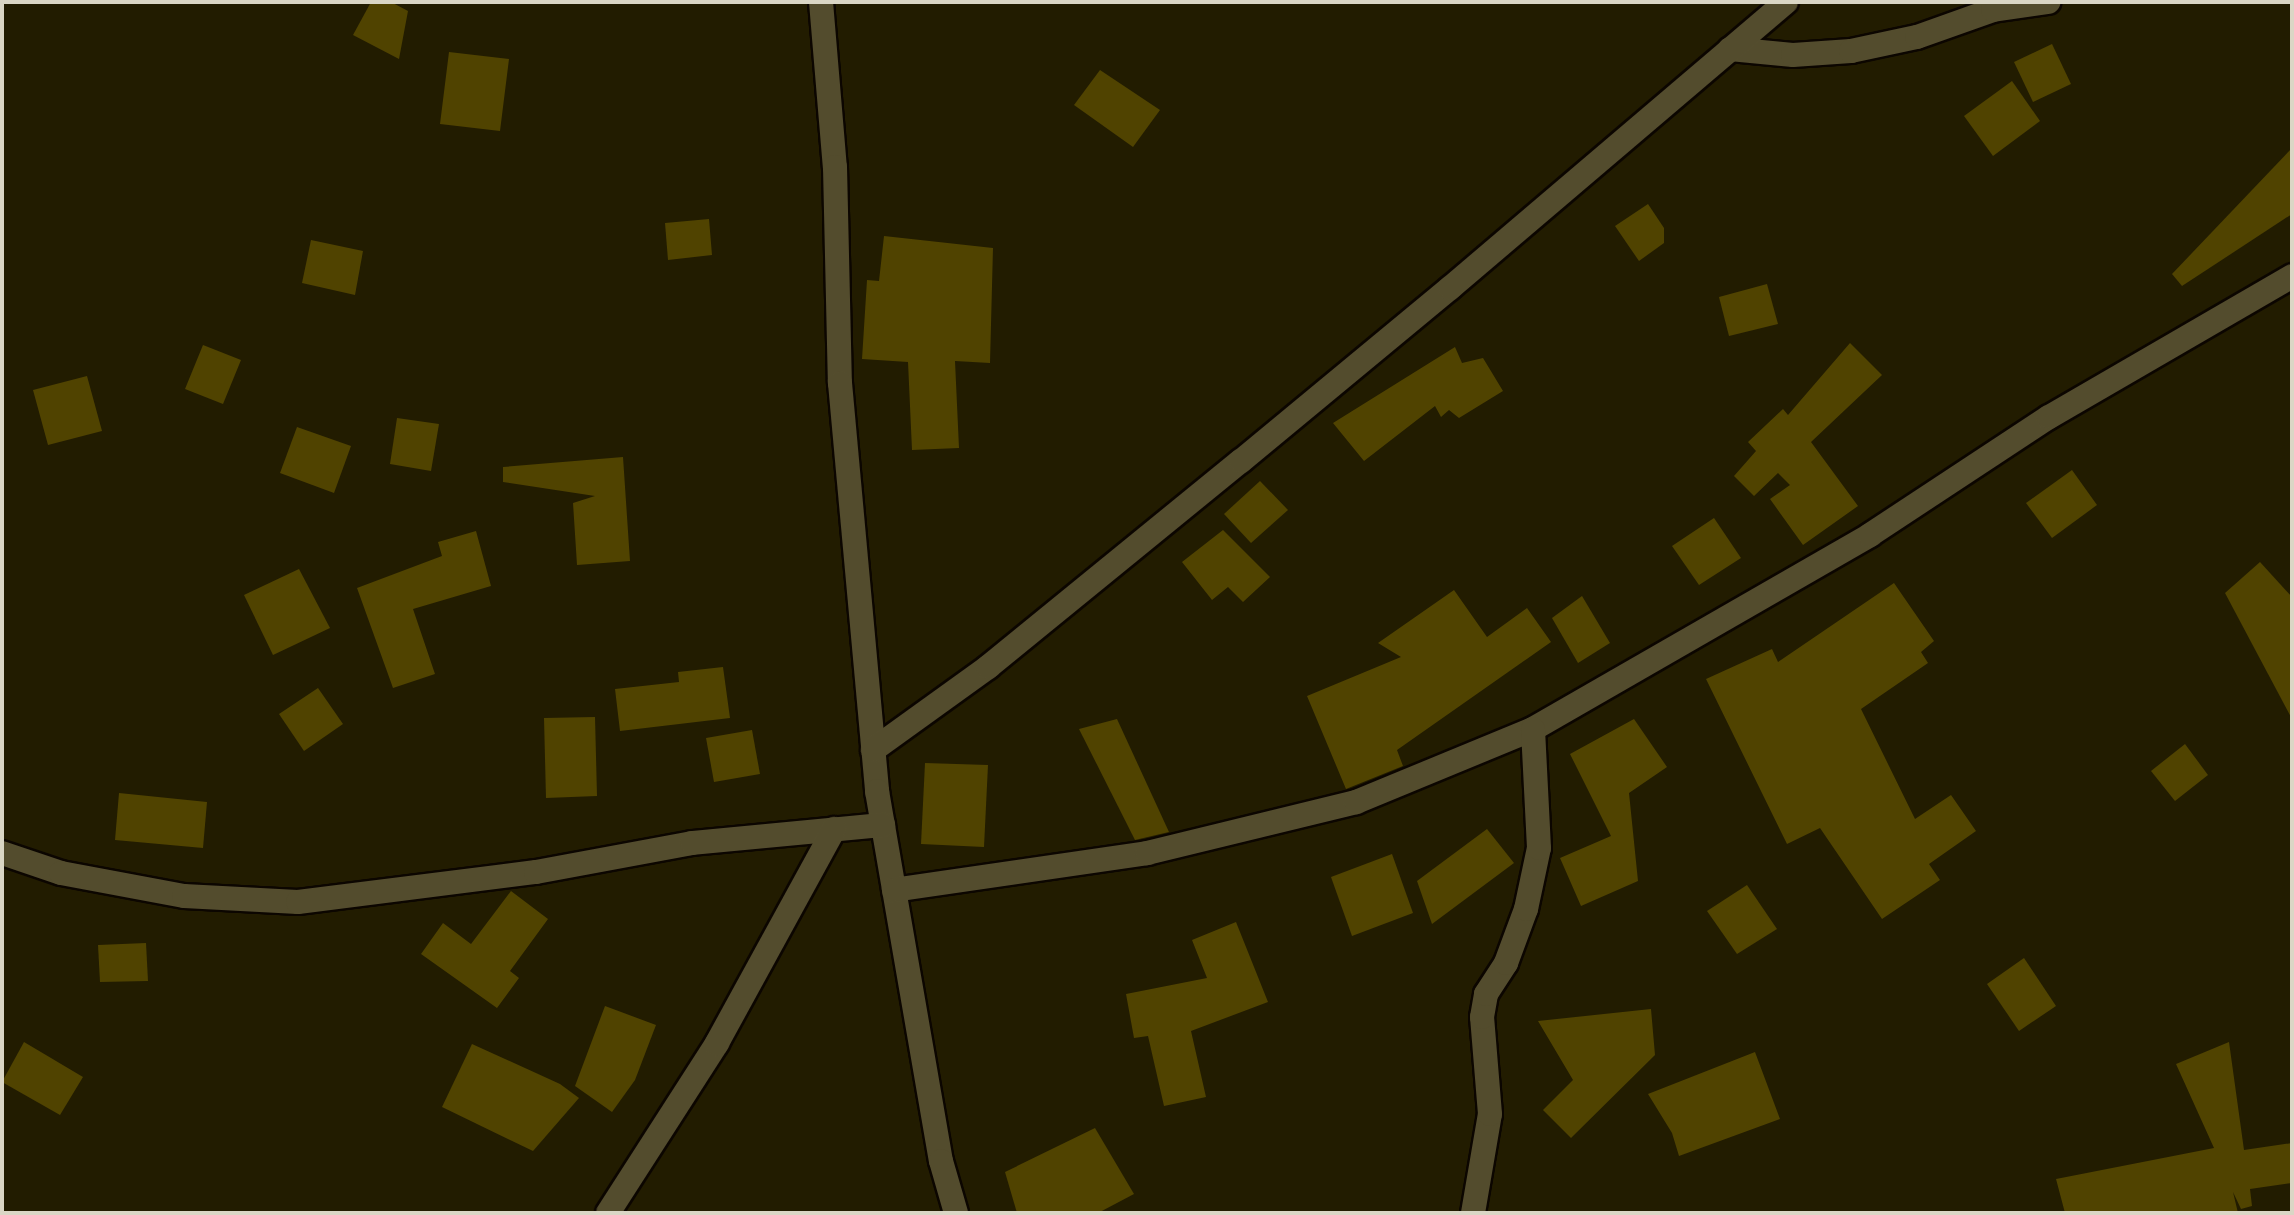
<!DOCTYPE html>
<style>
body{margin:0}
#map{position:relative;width:2294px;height:1215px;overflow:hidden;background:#221c00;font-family:"Nunito Sans",sans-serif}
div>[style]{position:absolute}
.building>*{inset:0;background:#504300}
.roads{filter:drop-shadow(2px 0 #0c0600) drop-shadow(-2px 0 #0c0600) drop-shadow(0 2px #0c0600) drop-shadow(0 -2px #0c0600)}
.minor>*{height:24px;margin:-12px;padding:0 12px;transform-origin:12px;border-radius:12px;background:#534c2d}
span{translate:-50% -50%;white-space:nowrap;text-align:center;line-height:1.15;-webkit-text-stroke:8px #181300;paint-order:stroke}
.frame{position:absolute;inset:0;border:4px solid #dad6c5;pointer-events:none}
</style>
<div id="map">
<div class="building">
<div style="clip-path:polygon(371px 2px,391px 2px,408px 11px,399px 59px,353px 35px)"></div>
<div style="clip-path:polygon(2052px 44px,2071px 84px,2033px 102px,2014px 62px)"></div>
<div style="clip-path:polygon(449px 52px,509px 59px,500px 131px,440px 124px)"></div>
<div style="clip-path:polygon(1100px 70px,1160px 110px,1133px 147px,1074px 105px)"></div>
<div style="clip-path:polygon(2012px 81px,2040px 121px,1993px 156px,1964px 116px)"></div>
<div style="clip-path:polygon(2292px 148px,2292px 214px,2182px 286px,2172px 274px)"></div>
<div style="clip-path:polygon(1648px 204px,1664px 228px,1664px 243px,1639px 261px,1615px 226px)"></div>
<div style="clip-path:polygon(709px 219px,712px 255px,668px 260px,665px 223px)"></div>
<div style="clip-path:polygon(884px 236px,993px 248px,990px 363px,955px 361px,959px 448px,912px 450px,908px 362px,862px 359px,867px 280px,879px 281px)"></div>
<div style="clip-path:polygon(311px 240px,363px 251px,355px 295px,302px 283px)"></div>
<div style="clip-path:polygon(1767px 284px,1778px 324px,1729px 336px,1719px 297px)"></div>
<div style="clip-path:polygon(1850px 343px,1882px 375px,1811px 442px,1858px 506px,1803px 545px,1770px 499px,1790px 485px,1778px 473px,1754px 496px,1734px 476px,1756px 451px,1748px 442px,1783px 409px,1788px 415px)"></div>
<div style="clip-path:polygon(203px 345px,241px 360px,223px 404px,185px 389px)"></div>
<div style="clip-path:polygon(1455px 347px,1462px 363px,1483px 358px,1503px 391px,1459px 418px,1449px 410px,1441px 417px,1435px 406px,1364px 461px,1333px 423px)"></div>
<div style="clip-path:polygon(87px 376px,102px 431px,48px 445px,33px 390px)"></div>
<div style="clip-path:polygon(397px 418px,439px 424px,431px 471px,390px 464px)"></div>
<div style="clip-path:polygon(297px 427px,351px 446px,334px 493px,280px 473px)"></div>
<div style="clip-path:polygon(623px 457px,630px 561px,577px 565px,573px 503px,595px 496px,503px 482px,503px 467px)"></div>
<div style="clip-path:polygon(2072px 470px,2097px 505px,2052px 538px,2026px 503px)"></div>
<div style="clip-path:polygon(1260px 481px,1288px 510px,1251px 543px,1224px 514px)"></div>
<div style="clip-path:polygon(1714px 518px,1741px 558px,1699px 585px,1672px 546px)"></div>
<div style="clip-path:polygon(1223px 530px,1270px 577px,1243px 602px,1228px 587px,1212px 600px,1182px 562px)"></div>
<div style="clip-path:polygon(476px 531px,491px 586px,413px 609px,435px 674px,393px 688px,357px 588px,442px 556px,438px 542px)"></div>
<div style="clip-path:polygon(2260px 562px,2292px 597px,2292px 719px,2225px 593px)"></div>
<div style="clip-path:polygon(299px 569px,330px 628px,273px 655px,244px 595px)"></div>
<div style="clip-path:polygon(1894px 583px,1934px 641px,1921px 652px,1928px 663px,1861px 709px,1915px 819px,1951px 795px,1976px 831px,1929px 864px,1940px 880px,1882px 919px,1820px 828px,1787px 844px,1706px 679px,1772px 649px,1778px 662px)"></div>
<div style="clip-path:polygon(1454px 590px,1487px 637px,1527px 608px,1551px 642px,1397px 750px,1403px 766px,1346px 789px,1307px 696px,1401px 657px,1378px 643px)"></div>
<div style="clip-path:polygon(1582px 596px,1610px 643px,1578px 663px,1552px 618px)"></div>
<div style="clip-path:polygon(723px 667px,730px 718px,620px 731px,615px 689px,679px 682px,678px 672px)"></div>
<div style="clip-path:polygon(318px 688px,343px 724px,304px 751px,279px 714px)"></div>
<div style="clip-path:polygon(595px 717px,597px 796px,546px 798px,544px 718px)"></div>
<div style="clip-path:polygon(1117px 719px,1169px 832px,1135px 840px,1079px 729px)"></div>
<div style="clip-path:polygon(1634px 719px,1667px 767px,1629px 793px,1638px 881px,1581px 906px,1560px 858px,1611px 836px,1570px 754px)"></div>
<div style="clip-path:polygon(752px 730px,760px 774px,714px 782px,706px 738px)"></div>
<div style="clip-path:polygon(2185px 744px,2208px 775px,2175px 801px,2151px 771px)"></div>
<div style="clip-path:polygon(925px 763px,988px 765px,984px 847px,921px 844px)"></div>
<div style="clip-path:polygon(119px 793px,207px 802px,203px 848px,115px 840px)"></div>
<div style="clip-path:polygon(1487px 829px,1514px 863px,1432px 924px,1417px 881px)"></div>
<div style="clip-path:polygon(1392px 854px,1413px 913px,1352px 936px,1331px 877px)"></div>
<div style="clip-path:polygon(1747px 885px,1777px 929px,1737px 954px,1707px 911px)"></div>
<div style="clip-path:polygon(511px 891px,548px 919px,510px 971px,519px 978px,497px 1008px,421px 954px,443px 923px,471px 944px)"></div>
<div style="clip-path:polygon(1236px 922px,1268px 1002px,1191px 1031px,1206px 1097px,1164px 1106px,1148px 1036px,1134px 1038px,1126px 994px,1207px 978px,1192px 940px)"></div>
<div style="clip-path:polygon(146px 943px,148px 981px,100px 982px,98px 945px)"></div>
<div style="clip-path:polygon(2024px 958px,2056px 1006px,2019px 1031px,1987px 984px)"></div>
<div style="clip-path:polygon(605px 1006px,656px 1025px,635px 1080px,612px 1112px,575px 1086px)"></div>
<div style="clip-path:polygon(1651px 1009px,1655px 1055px,1571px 1138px,1543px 1110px,1573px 1080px,1538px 1021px)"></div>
<div style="clip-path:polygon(24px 1042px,83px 1077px,60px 1115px,2px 1082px)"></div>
<div style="clip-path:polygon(2229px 1042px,2244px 1150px,2292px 1143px,2292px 1183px,2250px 1189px,2252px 1206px,2241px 1209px,2233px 1192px,2238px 1213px,2065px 1213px,2056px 1179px,2214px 1148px,2176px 1064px)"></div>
<div style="clip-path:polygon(472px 1044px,560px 1084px,579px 1098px,533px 1151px,442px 1107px)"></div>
<div style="clip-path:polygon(1755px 1052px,1780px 1119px,1679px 1156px,1672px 1133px,1648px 1094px)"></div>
<div style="clip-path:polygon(1095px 1128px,1134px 1194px,1098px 1213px,1017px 1213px,1005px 1172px)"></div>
</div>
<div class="roads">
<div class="minor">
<div style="left:821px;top:2px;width:166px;rotate:85.2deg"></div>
<div style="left:835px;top:167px;width:216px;rotate:88.7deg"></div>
<div style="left:840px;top:383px;width:410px;rotate:84.8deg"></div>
<div style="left:877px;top:791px;width:375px;rotate:80.2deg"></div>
<div style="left:941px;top:1161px;width:54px;rotate:73.9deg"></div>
<div style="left:1730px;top:49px;width:63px;rotate:5.4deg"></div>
<div style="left:1793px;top:55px;width:58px;rotate:-3.9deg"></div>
<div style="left:1851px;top:51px;width:67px;rotate:-12deg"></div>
<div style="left:1917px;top:37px;width:81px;rotate:-19.6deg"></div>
<div style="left:1993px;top:10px;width:56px;rotate:-8.3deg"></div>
<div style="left:873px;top:750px;width:142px;rotate:-35.8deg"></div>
<div style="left:988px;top:667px;width:326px;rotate:-39.2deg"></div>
<div style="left:1241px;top:461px;width:271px;rotate:-39.6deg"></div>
<div style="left:1450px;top:288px;width:441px;rotate:-40.4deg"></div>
<div style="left:2px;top:853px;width:62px;rotate:18.7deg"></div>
<div style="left:61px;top:873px;width:125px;rotate:10.6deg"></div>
<div style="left:184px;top:896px;width:114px;rotate:3deg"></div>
<div style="left:298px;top:902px;width:240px;rotate:-7.2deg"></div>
<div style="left:536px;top:872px;width:159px;rotate:-10.5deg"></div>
<div style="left:692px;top:843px;width:192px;rotate:-5.4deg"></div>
<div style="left:894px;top:890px;width:256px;rotate:-8.3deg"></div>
<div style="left:1147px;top:853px;width:215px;rotate:-13.7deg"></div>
<div style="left:1356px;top:802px;width:191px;rotate:-22.4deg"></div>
<div style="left:1533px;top:729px;width:389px;rotate:-29.9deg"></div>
<div style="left:1870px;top:535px;width:214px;rotate:-33.4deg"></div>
<div style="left:2049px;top:417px;width:281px;rotate:-30.1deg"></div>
<div style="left:608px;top:1213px;width:202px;rotate:-57.3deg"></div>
<div style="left:717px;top:1043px;width:244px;rotate:-61.3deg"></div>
<div style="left:1473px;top:1213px;width:100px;rotate:-80.3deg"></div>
<div style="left:1490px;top:1114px;width:97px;rotate:-94.7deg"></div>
<div style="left:1482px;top:1017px;width:23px;rotate:-80deg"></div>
<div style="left:1486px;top:994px;width:37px;rotate:-57deg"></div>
<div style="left:1506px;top:963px;width:58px;rotate:-69.7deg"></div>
<div style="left:1526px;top:909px;width:62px;rotate:-78deg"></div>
<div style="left:1539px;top:848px;width:119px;rotate:-92.9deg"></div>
</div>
</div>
<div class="frame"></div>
</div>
